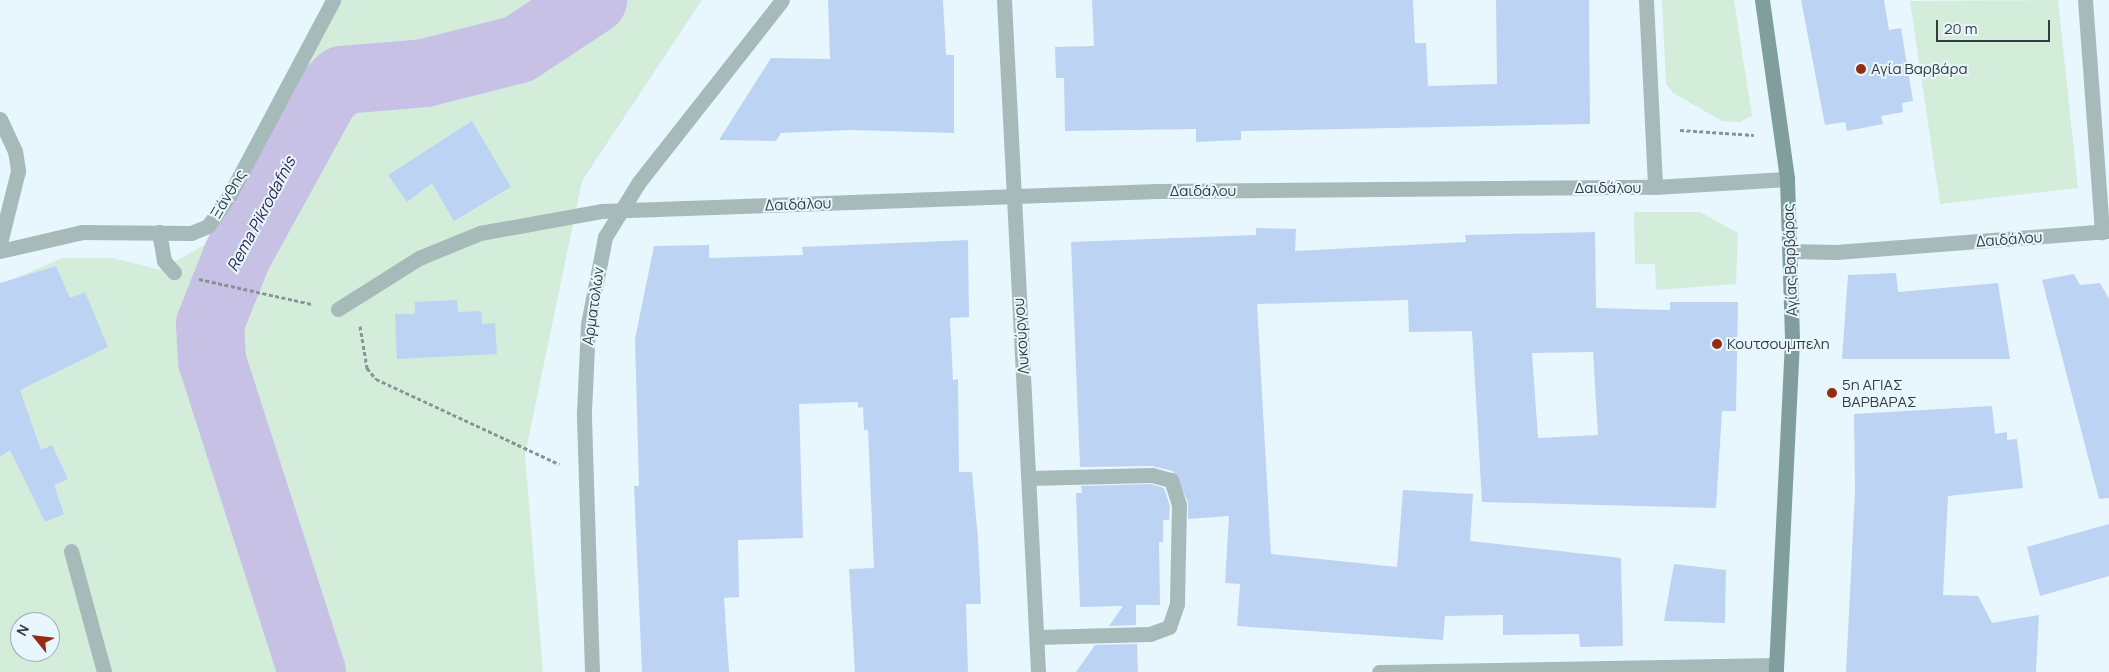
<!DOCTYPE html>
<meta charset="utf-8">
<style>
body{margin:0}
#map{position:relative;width:2109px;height:672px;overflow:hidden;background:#e8f7fd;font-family:Manrope,sans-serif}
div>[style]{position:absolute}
.green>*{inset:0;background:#d3edda}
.river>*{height:68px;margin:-34px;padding:0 34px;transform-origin:34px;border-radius:34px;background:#c6c1e5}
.building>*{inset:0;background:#bdd3f4}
.path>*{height:3px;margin-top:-1.5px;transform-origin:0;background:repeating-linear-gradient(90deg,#889397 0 4px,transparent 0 6.5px)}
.lane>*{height:15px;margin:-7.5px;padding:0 7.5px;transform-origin:7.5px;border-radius:7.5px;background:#a6bbb9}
.street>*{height:15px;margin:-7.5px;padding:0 7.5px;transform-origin:7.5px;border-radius:7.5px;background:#a6bbb9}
.secondary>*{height:15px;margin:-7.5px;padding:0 7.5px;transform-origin:7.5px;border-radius:7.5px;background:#809f9c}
.dots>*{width:14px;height:14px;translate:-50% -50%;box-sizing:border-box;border:2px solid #e8f7fd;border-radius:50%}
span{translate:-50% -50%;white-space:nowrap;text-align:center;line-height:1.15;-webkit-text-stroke:4px #e8f7fd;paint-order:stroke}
.poi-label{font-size:15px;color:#353c3f}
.left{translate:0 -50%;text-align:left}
.street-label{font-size:15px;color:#353c3f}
.water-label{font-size:16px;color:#2f2452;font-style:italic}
.north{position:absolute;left:10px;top:612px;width:50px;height:50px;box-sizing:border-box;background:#e8f7fd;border:1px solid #a0acb1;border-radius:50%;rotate:299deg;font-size:14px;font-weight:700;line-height:20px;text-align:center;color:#353c3f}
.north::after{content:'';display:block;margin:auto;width:18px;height:22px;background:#952d14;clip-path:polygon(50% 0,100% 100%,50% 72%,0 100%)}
.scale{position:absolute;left:1936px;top:20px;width:114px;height:22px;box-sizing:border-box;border:2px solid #353c3f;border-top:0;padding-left:6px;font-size:15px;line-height:18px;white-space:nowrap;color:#353c3f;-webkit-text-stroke:4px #e8f7fd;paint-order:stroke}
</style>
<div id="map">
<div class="green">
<div style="clip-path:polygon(evenodd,339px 0,702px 0,582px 181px,525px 455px,543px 672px,0 672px,0 285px,62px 258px,113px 258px,161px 270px,209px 242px,270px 137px,339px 0,20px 622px,50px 622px,50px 652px,20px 652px,20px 622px)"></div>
<div style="clip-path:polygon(1662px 0,1734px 0,1752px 116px,1740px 122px,1722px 121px,1673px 93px,1666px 84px)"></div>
<div style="clip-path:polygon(2058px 0,2078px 188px,1940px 204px,1910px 1px)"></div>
<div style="clip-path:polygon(1634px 212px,1700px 212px,1738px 233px,1736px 284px,1656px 290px,1655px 264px,1635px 264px)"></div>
</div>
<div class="river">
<div style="left:312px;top:672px;width:327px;rotate:-107.8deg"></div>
<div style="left:212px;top:361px;width:37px;rotate:-93deg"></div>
<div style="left:210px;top:324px;width:73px;rotate:-68.3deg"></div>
<div style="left:237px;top:256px;width:183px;rotate:-61.2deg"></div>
<div style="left:325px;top:96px;width:23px;rotate:-43deg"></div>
<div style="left:342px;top:80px;width:83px;rotate:-4.8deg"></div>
<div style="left:425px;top:73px;width:97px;rotate:-14.3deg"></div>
<div style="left:519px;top:49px;width:89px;rotate:-33.5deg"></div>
</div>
<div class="building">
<div style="clip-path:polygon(828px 0,943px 0,946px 55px,954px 55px,954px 133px,850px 130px,781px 133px,776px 141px,719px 140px,771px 58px,830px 59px)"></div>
<div style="clip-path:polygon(1092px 0,1413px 0,1415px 43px,1426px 43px,1428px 86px,1497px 84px,1496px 0,1589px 0,1590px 124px,1241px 131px,1241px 140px,1196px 142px,1196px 129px,1065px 131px,1064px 78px,1056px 78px,1055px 47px,1094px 46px)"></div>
<div style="clip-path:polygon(1801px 0,1884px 0,1889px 30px,1901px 28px,1913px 101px,1902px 103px,1903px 112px,1881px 116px,1883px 124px,1847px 131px,1845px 122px,1825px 125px)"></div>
<div style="clip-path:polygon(472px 121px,511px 187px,454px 221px,432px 183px,407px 202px,388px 175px)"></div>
<div style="clip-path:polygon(evenodd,1256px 228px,1296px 229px,1295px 251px,1466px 242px,1465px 235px,1595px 232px,1596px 308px,1670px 310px,1670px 302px,1738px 302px,1736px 411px,1722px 411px,1716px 508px,1482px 502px,1472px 331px,1409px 332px,1408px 300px,1257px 304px,1271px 554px,1397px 567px,1403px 490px,1473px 494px,1470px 541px,1621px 558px,1623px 646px,1580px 647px,1579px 634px,1503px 635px,1503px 615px,1445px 616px,1443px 640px,1237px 626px,1240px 584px,1225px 583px,1229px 516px,1188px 519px,1188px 502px,1173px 471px,1152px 466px,1080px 467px,1071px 242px,1256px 235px,1256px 228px,1593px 352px,1598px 435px,1538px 438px,1532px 353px,1593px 352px)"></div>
<div style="clip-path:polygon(968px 240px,969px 317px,950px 318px,953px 380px,958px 379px,959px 472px,972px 472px,978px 539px,981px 604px,966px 604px,968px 672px,855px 672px,849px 569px,874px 568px,868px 430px,864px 430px,863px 407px,858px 408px,858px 402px,799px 404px,803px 538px,738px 540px,739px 597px,724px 598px,729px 672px,642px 672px,634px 486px,639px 486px,635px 339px,654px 246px,709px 245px,709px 258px,803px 255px,802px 247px)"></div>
<div style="clip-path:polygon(56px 266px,70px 298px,85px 292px,108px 347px,20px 390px,41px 450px,52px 445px,68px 479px,54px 485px,64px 514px,45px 522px,10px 450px,0 457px,0 283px)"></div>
<div style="clip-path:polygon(1896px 273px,1898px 292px,1998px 283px,2010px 359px,1842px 359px,1848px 275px)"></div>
<div style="clip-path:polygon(2074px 274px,2080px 285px,2100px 283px,2109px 299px,2109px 498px,2099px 499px,2042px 280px)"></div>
<div style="clip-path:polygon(457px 300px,458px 312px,481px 311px,482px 324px,495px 323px,497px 354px,397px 359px,395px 314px,415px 314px,415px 302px)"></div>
<div style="clip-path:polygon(1992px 406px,1995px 434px,2007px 432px,2007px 440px,2017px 439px,2023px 488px,1948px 496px,1943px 595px,1978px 596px,1992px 623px,2039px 615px,2036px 672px,1846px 672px,1855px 492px,1854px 414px)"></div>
<div style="clip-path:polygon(1151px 484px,1164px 488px,1170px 506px,1169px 520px,1163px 520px,1163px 542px,1159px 542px,1160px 605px,1136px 605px,1136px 625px,1109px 626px,1123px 606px,1080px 607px,1076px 493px,1082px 493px,1081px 486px)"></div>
<div style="clip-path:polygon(2109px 524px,2109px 576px,2040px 596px,2027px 547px)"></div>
<div style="clip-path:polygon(1674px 564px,1726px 570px,1725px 623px,1664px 621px)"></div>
<div style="clip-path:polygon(1137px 644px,1138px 672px,1076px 672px,1095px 645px)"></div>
</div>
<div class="path">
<div style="left:1680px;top:130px;width:74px;rotate:3.9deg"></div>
<div style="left:199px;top:279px;width:116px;rotate:12.5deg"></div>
<div style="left:360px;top:326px;width:43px;rotate:80.5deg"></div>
<div style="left:367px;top:368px;width:14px;rotate:51deg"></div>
<div style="left:376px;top:379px;width:202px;rotate:24.9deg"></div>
</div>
<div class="lane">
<div style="left:2085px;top:0;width:233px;rotate:85.8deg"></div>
<div style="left:0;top:119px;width:35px;rotate:65deg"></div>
<div style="left:15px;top:151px;width:20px;rotate:81deg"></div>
<div style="left:18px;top:171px;width:74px;rotate:104deg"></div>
<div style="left:1030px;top:478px;width:122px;rotate:-1.4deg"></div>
<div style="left:1152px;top:475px;width:20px;rotate:15deg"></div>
<div style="left:1171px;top:480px;width:26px;rotate:72deg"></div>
<div style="left:1179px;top:505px;width:99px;rotate:91.2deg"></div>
<div style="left:1177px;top:604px;width:24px;rotate:109deg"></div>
<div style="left:1169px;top:627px;width:20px;rotate:160deg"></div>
<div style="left:1150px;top:634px;width:113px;rotate:178.5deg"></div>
</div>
<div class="street">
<div style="left:1004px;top:0;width:673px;rotate:87.1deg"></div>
<div style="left:1646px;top:0;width:187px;rotate:87.2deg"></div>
<div style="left:159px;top:232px;width:29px;rotate:80deg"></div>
<div style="left:164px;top:261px;width:15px;rotate:48deg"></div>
<div style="left:0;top:251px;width:84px;rotate:-13deg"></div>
<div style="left:82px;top:232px;width:109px;rotate:0.5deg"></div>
<div style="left:191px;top:233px;width:18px;rotate:-22deg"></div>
<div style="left:208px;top:226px;width:37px;rotate:-55deg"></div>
<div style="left:229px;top:196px;width:222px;rotate:-62deg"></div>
<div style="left:1790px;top:251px;width:46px;rotate:1.2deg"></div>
<div style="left:1836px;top:252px;width:274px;rotate:-4.4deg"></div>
<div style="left:338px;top:309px;width:96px;rotate:-32.2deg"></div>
<div style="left:419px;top:258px;width:66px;rotate:-22.3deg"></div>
<div style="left:480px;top:233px;width:123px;rotate:-10.3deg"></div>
<div style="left:601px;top:211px;width:556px;rotate:-2.06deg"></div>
<div style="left:1157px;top:191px;width:498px;rotate:-0.5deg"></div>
<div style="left:1655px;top:187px;width:132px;rotate:-3.5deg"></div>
<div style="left:71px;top:551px;width:125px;rotate:74.7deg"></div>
<div style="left:592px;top:672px;width:260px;rotate:-91.8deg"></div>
<div style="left:584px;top:412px;width:88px;rotate:-87.4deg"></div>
<div style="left:588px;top:324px;width:89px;rotate:-78.9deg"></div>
<div style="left:605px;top:237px;width:65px;rotate:-58.3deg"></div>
<div style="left:639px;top:182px;width:231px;rotate:-51.8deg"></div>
<div style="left:1379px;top:672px;width:397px;rotate:-1deg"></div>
</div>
<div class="secondary">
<div style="left:1762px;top:0;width:181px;rotate:82deg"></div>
<div style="left:1787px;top:179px;width:162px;rotate:88.2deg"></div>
<div style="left:1792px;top:341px;width:331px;rotate:92.8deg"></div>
</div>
<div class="dots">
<div style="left:1861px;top:69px;background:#952d14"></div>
<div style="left:1717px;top:344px;background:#952d14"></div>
<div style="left:1832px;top:393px;background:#952d14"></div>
</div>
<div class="poi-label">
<span class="left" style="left:1871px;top:69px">Αγία Βαρβάρα</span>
<span class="left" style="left:1727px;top:344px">Κουτσουμπελη</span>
<span class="left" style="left:1842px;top:393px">5η ΑΓΙΑΣ<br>ΒΑΡΒΑΡΑΣ</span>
</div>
<div class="street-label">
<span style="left:1608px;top:188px">Δαιδάλου</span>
<span style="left:1203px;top:191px">Δαιδάλου</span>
<span style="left:228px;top:194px;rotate:-59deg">Ξάνθης</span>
<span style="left:798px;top:204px;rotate:-2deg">Δαιδάλου</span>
<span style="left:2009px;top:239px;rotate:-4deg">Δαιδάλου</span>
<span style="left:1790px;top:260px;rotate:-92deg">Αγίας Βαρβάρας</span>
<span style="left:593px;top:306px;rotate:-82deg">Αρματολών</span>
<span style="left:1021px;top:336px;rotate:-94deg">Λυκούργου</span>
</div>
<div class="water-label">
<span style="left:261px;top:214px;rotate:-62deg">Rema Pikrodafnis</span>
</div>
<div class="north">N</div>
<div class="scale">20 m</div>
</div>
